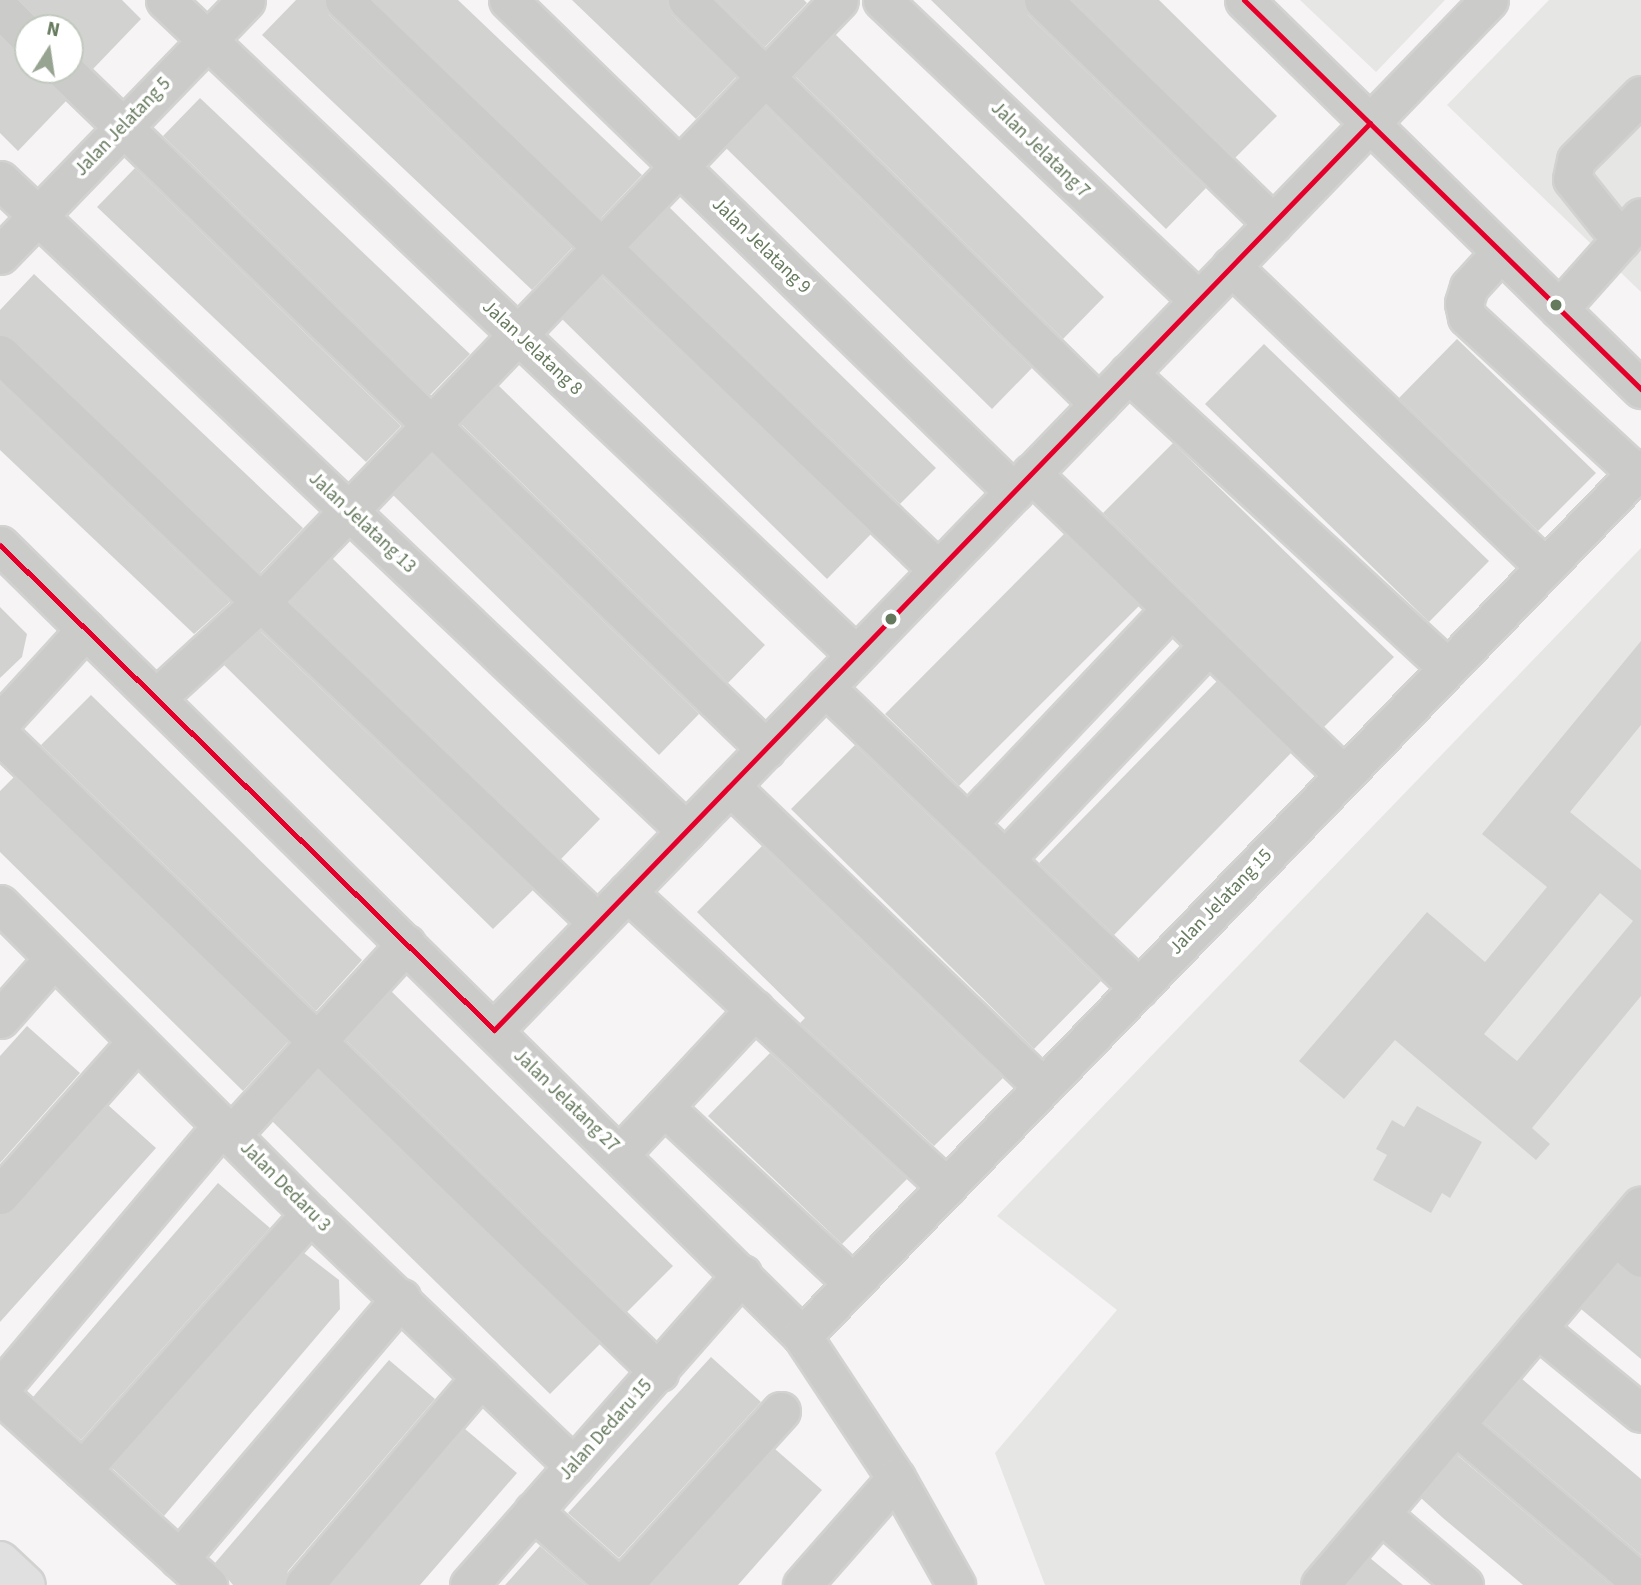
<!DOCTYPE html>
<style>
body{margin:0}
#map{position:relative;width:1641px;height:1585px;overflow:hidden;background:#f6f4f5;font-family:"Source Sans 3",sans-serif}
div>[style]{position:absolute}
.built>*{inset:0;background:#e6e6e4}
.building>*{inset:0;background:#d2d3d1}
.roads{filter:drop-shadow(2px 0 #d2d2d1) drop-shadow(-2px 0 #d2d2d1) drop-shadow(0 2px #d2d2d1) drop-shadow(0 -2px #d2d2d1)}
.minor>*{height:37px;margin:-18.5px;padding:0 18.5px;transform-origin:18.5px;border-radius:18.5px;background:#cbccca}
.highway>*{height:38px;margin:-19px;padding:0 19px;transform-origin:19px;border-radius:19px;background:#dfe0df}
.bus-1>*{height:5px;margin:-2.5px;padding:0 2.5px;transform-origin:2.5px;border-radius:2.5px;background:#e4002b}
.dots>*{width:19px;height:19px;translate:-50% -50%;box-sizing:border-box;border:4px solid #fff;border-radius:50%}
span{translate:-50% -50%;white-space:nowrap;text-align:center;line-height:1.15;-webkit-text-stroke:7px #fff;paint-order:stroke}
.street-label{font-size:19px;color:#65795d}
.north{position:absolute;left:14px;top:14px;width:70px;height:70px;box-sizing:border-box;background:#fff;border:2px solid #c1c9be;border-radius:50%;rotate:12deg;font-size:19px;font-weight:700;line-height:28px;text-align:center;color:#65795d}
.north::after{content:'';display:block;margin:auto;width:24px;height:32px;background:#98a492;clip-path:polygon(50% 0,100% 100%,50% 72%,0 100%)}
</style>
<div id="map">
<div class="built">
<div style="clip-path:polygon(1300px 0,1445px 0,1376px 72px)"></div>
<div style="clip-path:polygon(1549px 0,1641px 0,1641px 292px,1447px 105px)"></div>
<div style="clip-path:polygon(1641px 548px,1641px 1190px,1299px 1585px,1045px 1585px,995px 1453px,1117px 1310px,997px 1216px)"></div>
</div>
<div class="building">
<div style="clip-path:polygon(21px 0,122px 0,141px 19px,93px 69px,70px 50px,70px 28px,47px 28px)"></div>
<div style="clip-path:polygon(296px 0,324px 0,329px 15px,572px 248px,532px 290px,262px 35px)"></div>
<div style="clip-path:polygon(374px 0,458px 0,642px 175px,601px 218px)"></div>
<div style="clip-path:polygon(572px 0,667px 0,672px 15px,736px 77px,696px 119px)"></div>
<div style="clip-path:polygon(717px 0,804px 0,807px 3px,765px 47px)"></div>
<div style="clip-path:polygon(931px 0,1023px 0,1028px 15px,1206px 188px,1166px 229px)"></div>
<div style="clip-path:polygon(1073px 0,1159px 0,1277px 116px,1235px 158px)"></div>
<div style="clip-path:polygon(835px 34px,1104px 297px,1063px 339px,795px 76px)"></div>
<div style="clip-path:polygon(0 38px,28px 56px,28px 70px,44px 70px,66px 101px,18px 151px,0 133px)"></div>
<div style="clip-path:polygon(200px 98px,470px 354px,430px 395px,163px 136px)"></div>
<div style="clip-path:polygon(766px 107px,1032px 368px,992px 409px,726px 148px)"></div>
<div style="clip-path:polygon(135px 168px,401px 426px,366px 462px,97px 207px)"></div>
<div style="clip-path:polygon(669px 207px,936px 468px,900px 504px,631px 247px)"></div>
<div style="clip-path:polygon(34px 274px,303px 528px,260px 573px,14px 339px,0 334px,0 310px)"></div>
<div style="clip-path:polygon(602px 277px,871px 534px,827px 579px,562px 319px)"></div>
<div style="clip-path:polygon(1457px 339px,1596px 473px,1538px 531px,1399px 398px)"></div>
<div style="clip-path:polygon(1264px 344px,1489px 561px,1429px 622px,1205px 404px)"></div>
<div style="clip-path:polygon(0 383px,230px 602px,194px 634px,0 450px)"></div>
<div style="clip-path:polygon(498px 385px,765px 645px,728px 683px,461px 424px)"></div>
<div style="clip-path:polygon(1173px 443px,1394px 657px,1324px 727px,1103px 513px)"></div>
<div style="clip-path:polygon(432px 455px,699px 714px,659px 755px,393px 495px)"></div>
<div style="clip-path:polygon(1064px 534px,1139px 606px,959px 786px,885px 714px)"></div>
<div style="clip-path:polygon(332px 558px,600px 819px,561px 859px,291px 602px)"></div>
<div style="clip-path:polygon(0 607px,27px 634px,22px 657px,0 678px)"></div>
<div style="clip-path:polygon(260px 631px,533px 890px,493px 929px,224px 665px)"></div>
<div style="clip-path:polygon(evenodd,1641px 641px,1641px 725px,1570px 812px,1641px 870px,1641px 996px,1532px 1128px,1550px 1144px,1536px 1160px,1395px 1040px,1344px 1099px,1299px 1061px,1427px 912px,1485px 962px,1547px 887px,1482px 834px,1641px 641px,1600px 893px,1633px 921px,1517px 1061px,1484px 1034px,1600px 893px)"></div>
<div style="clip-path:polygon(1217px 681px,1291px 753px,1114px 935px,1039px 863px)"></div>
<div style="clip-path:polygon(91px 695px,362px 960px,316px 1011px,41px 745px)"></div>
<div style="clip-path:polygon(855px 745px,1101px 981px,1034px 1049px,791px 809px)"></div>
<div style="clip-path:polygon(14px 777px,288px 1042px,243px 1091px,0 852px,0 791px)"></div>
<div style="clip-path:polygon(762px 846px,1003px 1078px,934px 1146px,800px 1023px,805px 1018px,697px 912px)"></div>
<div style="clip-path:polygon(391px 991px,673px 1266px,627px 1312px,346px 1040px)"></div>
<div style="clip-path:polygon(27px 1026px,80px 1073px,0 1163px,0 1056px)"></div>
<div style="clip-path:polygon(770px 1053px,907px 1179px,842px 1244px,708px 1116px)"></div>
<div style="clip-path:polygon(318px 1071px,600px 1344px,550px 1394px,272px 1121px)"></div>
<div style="clip-path:polygon(108px 1105px,156px 1148px,0 1322px,0 1215px,16px 1209px)"></div>
<div style="clip-path:polygon(1417px 1106px,1482px 1142px,1450px 1198px,1442px 1193px,1431px 1213px,1373px 1180px,1387px 1155px,1376px 1149px,1392px 1120px,1404px 1127px)"></div>
<div style="clip-path:polygon(218px 1183px,270px 1228px,81px 1440px,33px 1397px)"></div>
<div style="clip-path:polygon(304px 1253px,339px 1280px,340px 1309px,164px 1516px,112px 1468px)"></div>
<div style="clip-path:polygon(1617px 1266px,1641px 1278px,1641px 1359px,1581px 1309px)"></div>
<div style="clip-path:polygon(711px 1357px,761px 1402px,619px 1558px,568px 1513px)"></div>
<div style="clip-path:polygon(389px 1360px,435px 1399px,288px 1571px,284px 1585px,233px 1585px,215px 1563px)"></div>
<div style="clip-path:polygon(1522px 1379px,1641px 1479px,1641px 1555px,1485px 1423px)"></div>
<div style="clip-path:polygon(465px 1429px,517px 1473px,420px 1585px,332px 1585px)"></div>
<div style="clip-path:polygon(775px 1449px,822px 1490px,738px 1585px,651px 1585px)"></div>
<div style="clip-path:polygon(1457px 1455px,1611px 1585px,1523px 1585px,1443px 1518px,1421px 1498px)"></div>
<div style="clip-path:polygon(540px 1546px,585px 1585px,505px 1585px)"></div>
<div style="clip-path:polygon(1370px 1558px,1403px 1585px,1347px 1585px)"></div>
</div>
<div class="roads">
<div class="minor">
<div style="left:165px;top:0;width:952px;rotate:43.47deg"></div>
<div style="left:344px;top:0;width:823px;rotate:43.82deg"></div>
<div style="left:508px;top:0;width:706px;rotate:44.2deg"></div>
<div style="left:687px;top:0;width:577px;rotate:44.44deg"></div>
<div style="left:882px;top:0;width:436px;rotate:43.5deg"></div>
<div style="left:1043px;top:0;width:321px;rotate:44.2deg"></div>
<div style="left:1244px;top:0;width:556px;rotate:44.42deg"></div>
<div style="left:0;top:9px;width:39px;rotate:44deg"></div>
<div style="left:64px;top:70px;width:977px;rotate:44.05deg"></div>
<div style="left:0;top:180px;width:946px;rotate:43.5deg"></div>
<div style="left:1621px;top:240px;width:78px;rotate:-128.8deg"></div>
<div style="left:1572px;top:179px;width:19px;rotate:-78deg"></div>
<div style="left:1576px;top:160px;width:92px;rotate:-45deg"></div>
<div style="left:1500px;top:253px;width:46px;rotate:132.4deg"></div>
<div style="left:1469px;top:287px;width:17px;rotate:107deg"></div>
<div style="left:1464px;top:303px;width:14px;rotate:78deg"></div>
<div style="left:1467px;top:317px;width:230px;rotate:42.7deg"></div>
<div style="left:0;top:255px;width:354px;rotate:-46deg"></div>
<div style="left:1231px;top:266px;width:435px;rotate:43.8deg"></div>
<div style="left:1559px;top:309px;width:123px;rotate:-48.3deg"></div>
<div style="left:0;top:354px;width:825px;rotate:43.58deg"></div>
<div style="left:1128px;top:373px;width:435px;rotate:42.7deg"></div>
<div style="left:1031px;top:473px;width:435px;rotate:44deg"></div>
<div style="left:0;top:545px;width:1126px;rotate:44.6deg"></div>
<div style="left:802px;top:1336px;width:170px;rotate:56.5deg"></div>
<div style="left:896px;top:1478px;width:123px;rotate:60.7deg"></div>
<div style="left:825px;top:687px;width:435px;rotate:43.8deg"></div>
<div style="left:156px;top:698px;width:147px;rotate:-42.5deg"></div>
<div style="left:264px;top:599px;width:830px;rotate:-46.17deg"></div>
<div style="left:0;top:723px;width:127px;rotate:-47.5deg"></div>
<div style="left:0;top:735px;width:917px;rotate:44.03deg"></div>
<div style="left:730px;top:786px;width:434px;rotate:43.9deg"></div>
<div style="left:968px;top:823px;width:294px;rotate:-46.5deg"></div>
<div style="left:1005px;top:859px;width:294px;rotate:-46.4deg"></div>
<div style="left:627px;top:892px;width:435px;rotate:42.7deg"></div>
<div style="left:0;top:904px;width:438px;rotate:45deg"></div>
<div style="left:310px;top:1214px;width:365px;rotate:43.7deg"></div>
<div style="left:0;top:1019px;width:81px;rotate:-48.5deg"></div>
<div style="left:494px;top:1030px;width:1432px;rotate:-45.99deg"></div>
<div style="left:664px;top:1107px;width:258px;rotate:43deg"></div>
<div style="left:232px;top:1134px;width:258px;rotate:-47.5deg"></div>
<div style="left:620px;top:1154px;width:198px;rotate:-47deg"></div>
<div style="left:0;top:1195px;width:206px;rotate:-48.3deg"></div>
<div style="left:1615px;top:1236px;width:34px;rotate:40deg"></div>
<div style="left:1537px;top:1328px;width:134px;rotate:39.3deg"></div>
<div style="left:802px;top:1336px;width:1207px;rotate:-45.97deg"></div>
<div style="left:0;top:1389px;width:345px;rotate:-49.9deg"></div>
<div style="left:0;top:1395px;width:282px;rotate:42.4deg"></div>
<div style="left:1456px;top:1426px;width:243px;rotate:40.3deg"></div>
<div style="left:82px;top:1470px;width:343px;rotate:-48.3deg"></div>
<div style="left:533px;top:1511px;width:112px;rotate:41.4deg"></div>
<div style="left:1382px;top:1515px;width:108px;rotate:40.5deg"></div>
<div style="left:179px;top:1559px;width:343px;rotate:-49.6deg"></div>
<div style="left:304px;top:1585px;width:273px;rotate:-49.6deg"></div>
<div style="left:469px;top:1585px;width:414px;rotate:-48.7deg"></div>
<div style="left:623px;top:1585px;width:235px;rotate:-47.8deg"></div>
<div style="left:802px;top:1585px;width:142px;rotate:-48.7deg"></div>
<div style="left:1320px;top:1585px;width:497px;rotate:-49.8deg"></div>
</div>
<div class="highway">
<div style="left:0;top:1561px;width:35px;rotate:43deg"></div>
</div>
</div>
<div class="bus-1">
<div style="left:1244px;top:0;width:556px;rotate:44.42deg"></div>
<div style="left:0;top:545px;width:692px;rotate:44.47deg"></div>
<div style="left:494px;top:1030px;width:1261px;rotate:-46deg"></div>
</div>
<div class="dots">
<div style="left:1556px;top:305px;background:#65795d"></div>
<div style="left:891px;top:619px;background:#65795d"></div>
</div>
<div class="street-label">
<span style="left:123px;top:127px;rotate:-46deg">Jalan Jelatang 5</span>
<span style="left:1040px;top:150px;rotate:44deg">Jalan Jelatang 7</span>
<span style="left:761px;top:246px;rotate:44deg">Jalan Jelatang 9</span>
<span style="left:532px;top:348px;rotate:43deg">Jalan Jelatang 8</span>
<span style="left:362px;top:523px;rotate:43deg">Jalan Jelatang 13</span>
<span style="left:1221px;top:902px;rotate:-46deg">Jalan Jelatang 15</span>
<span style="left:566px;top:1101px;rotate:44deg">Jalan Jelatang 27</span>
<span style="left:285px;top:1187px;rotate:45deg">Jalan Dedaru 3</span>
<span style="left:606px;top:1430px;rotate:-48deg">Jalan Dedaru 15</span>
</div>
<div class="north">N</div>
</div>
